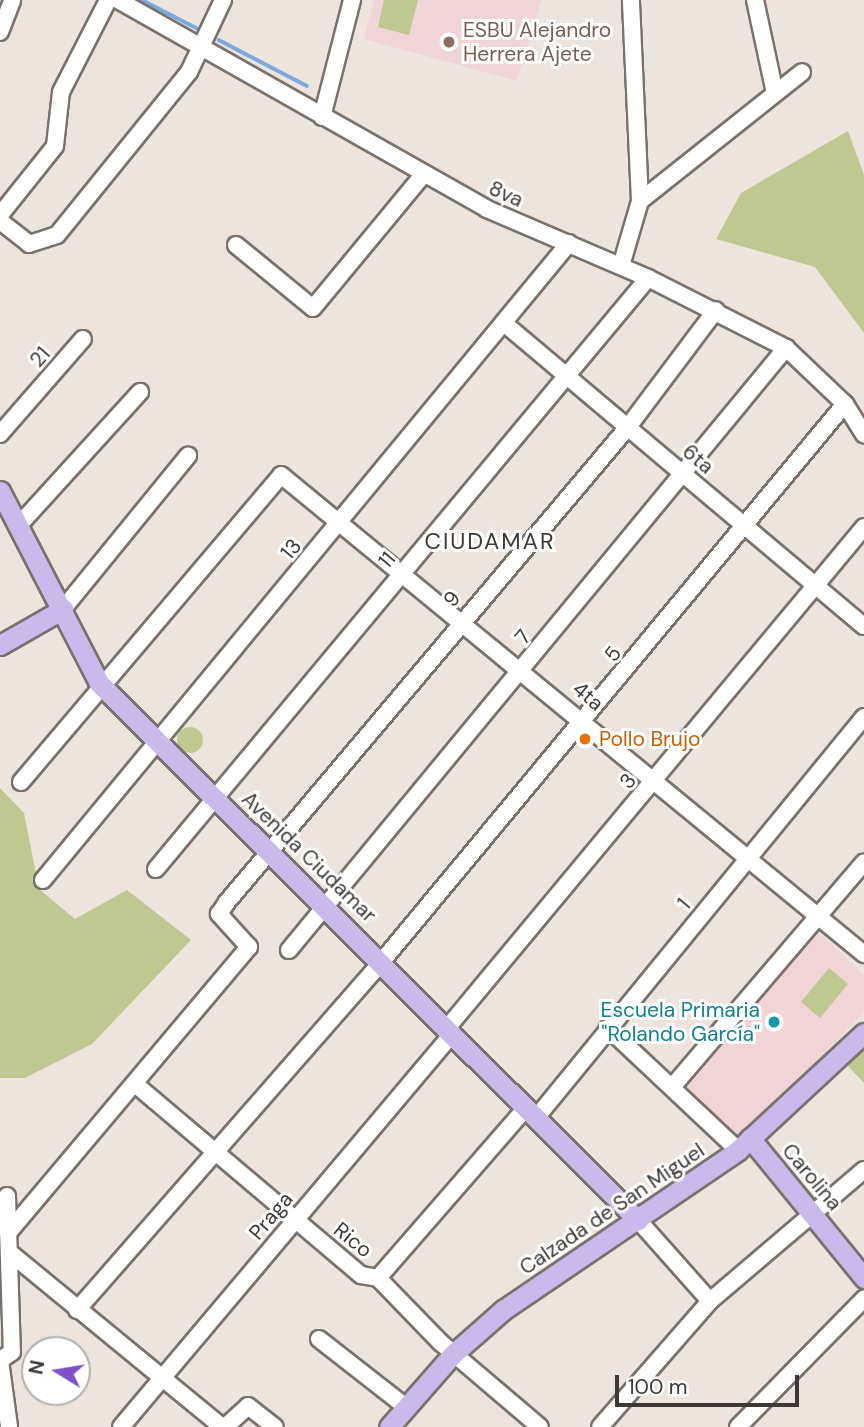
<!DOCTYPE html>
<meta charset="utf-8">
<style>
body{margin:0}
#map{position:relative;width:864px;height:1427px;overflow:hidden;background:#ece4dd;font-family:"DM Sans",sans-serif}
div>[style]{position:absolute}
.education>*{inset:0;background:#efd5d7}
.green>*{inset:0;background:#bfc891}
.round{border-radius:50%}
.stream>*{height:3.5px;margin:-1.75px;padding:0 1.75px;transform-origin:1.75px;border-radius:1.75px;background:#7da8dd}
.roads{filter:drop-shadow(2px 0 #79726c) drop-shadow(-2px 0 #79726c) drop-shadow(0 2px #79726c) drop-shadow(0 -2px #79726c)}
.minor>*{height:16px;margin:-8px;padding:0 8px;transform-origin:8px;border-radius:8px;background:#fff}
.major>*{height:19px;margin:-9.5px;padding:0 9.5px;transform-origin:9.5px;border-radius:9.5px;background:#c9b9ed}
.dots>*{width:19px;height:19px;translate:-50% -50%;box-sizing:border-box;border:4px solid #fff;border-radius:50%}
span{translate:-50% -50%;white-space:nowrap;text-align:center;line-height:1.15;-webkit-text-stroke:6px #fff;paint-order:stroke}
.education-label{font-size:21px;color:#785e54}
.left{translate:0 -50%;text-align:left}
.street-label{font-size:21px;color:#3c3936}
.food-label{font-size:21px;color:#c56008}
.culture-label{font-size:21px;color:#0d838f}
.right{translate:-100% -50%;text-align:right}
.neighbourhood-label{font-size:23px;color:#3c3936;letter-spacing:2px}
.north{position:absolute;left:21px;top:1336px;width:70px;height:70px;box-sizing:border-box;background:#fff;border:2px solid #b1b0af;border-radius:50%;rotate:281deg;font-size:19px;font-weight:700;line-height:28px;text-align:center;color:#3c3936}
.north::after{content:'';display:block;margin:auto;width:24px;height:32px;background:#7e51ca;clip-path:polygon(50% 0,100% 100%,50% 72%,0 100%)}
.scale{position:absolute;left:615px;top:1375px;width:184px;height:32px;box-sizing:border-box;border:4px solid #3c3936;border-top:0;padding-left:9px;font-size:21px;line-height:24px;white-space:nowrap;color:#3c3936;-webkit-text-stroke:5px #fff;paint-order:stroke}
</style>
<div id="map">
<div class="education">
<div style="clip-path:polygon(374px 0,541px 0,517px 81px,364px 39px)"></div>
<div style="clip-path:polygon(818px 932px,864px 975px,864px 1012px,738px 1142px,685px 1090px)"></div>
</div>
<div class="green">
<div style="clip-path:polygon(384px 0,418px 0,409px 35px,378px 27px)"></div>
<div style="clip-path:polygon(848px 131px,864px 175px,864px 333px,815px 267px,716px 239px,741px 193px)"></div>
<div class="round" style="left:177px;top:727px;width:26px;height:26px"></div>
<div style="clip-path:polygon(0 788px,24px 813px,39px 889px,75px 919px,127px 890px,191px 940px,92px 1044px,25px 1078px,0 1078px)"></div>
<div style="clip-path:polygon(829px 968px,848px 984px,820px 1018px,801px 1002px)"></div>
<div style="clip-path:polygon(864px 1050px,864px 1083px,847px 1065px)"></div>
</div>
<div class="stream">
<div style="left:142px;top:0;width:65px;rotate:27.3deg"></div>
<div style="left:219px;top:40px;width:99px;rotate:27.6deg"></div>
</div>
<div class="roads">
<div class="minor">
<div style="left:118px;top:0;width:424px;rotate:29.5deg"></div>
<div style="left:487px;top:209px;width:175px;rotate:23.2deg"></div>
<div style="left:648px;top:278px;width:155px;rotate:26.9deg"></div>
<div style="left:786px;top:348px;width:81px;rotate:43.5deg"></div>
<div style="left:845px;top:404px;width:36px;rotate:58deg"></div>
<div style="left:755px;top:0;width:91px;rotate:77.9deg"></div>
<div style="left:0;top:32px;width:34px;rotate:-69deg"></div>
<div style="left:322px;top:117px;width:121px;rotate:-75.6deg"></div>
<div style="left:640px;top:201px;width:207px;rotate:-38.5deg"></div>
<div style="left:0;top:215px;width:88px;rotate:-51.4deg"></div>
<div style="left:55px;top:146px;width:54px;rotate:-83.7deg"></div>
<div style="left:61px;top:92px;width:103px;rotate:-62.9deg"></div>
<div style="left:0;top:221px;width:37px;rotate:38deg"></div>
<div style="left:29px;top:244px;width:29px;rotate:-18deg"></div>
<div style="left:57px;top:235px;width:210px;rotate:-51deg"></div>
<div style="left:189px;top:72px;width:80px;rotate:-64.7deg"></div>
<div style="left:236px;top:245px;width:99px;rotate:39.3deg"></div>
<div style="left:313px;top:308px;width:173px;rotate:-50.4deg"></div>
<div style="left:621px;top:266px;width:68px;rotate:-73.7deg"></div>
<div style="left:640px;top:201px;width:201px;rotate:-92.6deg"></div>
<div style="left:505px;top:324px;width:469px;rotate:40.1deg"></div>
<div style="left:0;top:434px;width:126px;rotate:-48.9deg"></div>
<div style="left:19px;top:525px;width:180px;rotate:-47.7deg"></div>
<div style="left:63px;top:609px;width:198px;rotate:-50.8deg"></div>
<div style="left:21px;top:782px;width:402px;rotate:-49.7deg"></div>
<div style="left:281px;top:475px;width:755px;rotate:39.41deg"></div>
<div style="left:156px;top:869px;width:769px;rotate:-50.22deg"></div>
<div style="left:43px;top:880px;width:826px;rotate:-50.45deg"></div>
<div style="left:289px;top:950px;width:781px;rotate:-50.46deg"></div>
<div style="left:448px;top:1027px;width:650px;rotate:-50.24deg"></div>
<div style="left:608px;top:1028px;width:178px;rotate:43.2deg"></div>
<div style="left:135px;top:1084px;width:296px;rotate:40.2deg"></div>
<div style="left:361px;top:1275px;width:17px;rotate:10deg"></div>
<div style="left:378px;top:1278px;width:89px;rotate:45.9deg"></div>
<div style="left:440px;top:1342px;width:131px;rotate:40.4deg"></div>
<div style="left:673px;top:1086px;width:294px;rotate:-49.5deg"></div>
<div style="left:536px;top:1118px;width:518px;rotate:-50.72deg"></div>
<div style="left:7px;top:1196px;width:156px;rotate:88.2deg"></div>
<div style="left:12px;top:1352px;width:14px;rotate:146deg"></div>
<div style="left:0;top:1360px;width:68px;rotate:82.3deg"></div>
<div style="left:638px;top:1220px;width:108px;rotate:48.4deg"></div>
<div style="left:8px;top:1233px;width:374px;rotate:-49.9deg"></div>
<div style="left:249px;top:947px;width:45px;rotate:-132.3deg"></div>
<div style="left:219px;top:914px;width:14px;rotate:-56deg"></div>
<div style="left:227px;top:902px;width:622px;rotate:-49.83deg"></div>
<div style="left:628px;top:427px;width:146px;rotate:-53.1deg"></div>
<div style="left:9px;top:1252px;width:276px;rotate:39.4deg"></div>
<div style="left:378px;top:1278px;width:225px;rotate:-49deg"></div>
<div style="left:77px;top:1310px;width:465px;rotate:-48.8deg"></div>
<div style="left:383px;top:960px;width:723px;rotate:-50.28deg"></div>
<div style="left:319px;top:1339px;width:110px;rotate:38deg"></div>
<div style="left:121px;top:1427px;width:515px;rotate:-49.88deg"></div>
<div style="left:225px;top:1427px;width:31px;rotate:-42deg"></div>
<div style="left:248px;top:1406px;width:34px;rotate:38deg"></div>
<div style="left:600px;top:1427px;width:167px;rotate:-48.9deg"></div>
<div style="left:710px;top:1301px;width:202px;rotate:-40.4deg"></div>
<div style="left:738px;top:1427px;width:180px;rotate:-45.5deg"></div>
</div>
<div class="major">
<div style="left:0;top:491px;width:216px;rotate:62.7deg"></div>
<div style="left:99px;top:683px;width:761px;rotate:44.89deg"></div>
<div style="left:0;top:645px;width:73px;rotate:-29.7deg"></div>
<div style="left:750px;top:1138px;width:181px;rotate:50.8deg"></div>
<div style="left:389px;top:1427px;width:97px;rotate:-48.8deg"></div>
<div style="left:453px;top:1354px;width:67px;rotate:-41.3deg"></div>
<div style="left:503px;top:1310px;width:284px;rotate:-34.2deg"></div>
<div style="left:738px;top:1150px;width:172px;rotate:-42.9deg"></div>
</div>
</div>
<div class="dots">
<div style="left:449px;top:42px;background:#8d6e63"></div>
<div style="left:585px;top:739px;background:#e8710a"></div>
<div style="left:774px;top:1022px;background:#0f9aa8"></div>
</div>
<div class="education-label">
<span class="left" style="left:463px;top:42px">ESBU Alejandro<br>Herrera Ajete</span>
</div>
<div class="street-label">
<span style="left:506px;top:194px;rotate:24deg">8va</span>
<span style="left:40px;top:357px;rotate:-49deg">21</span>
<span style="left:698px;top:459px;rotate:40deg">6ta</span>
<span style="left:291px;top:549px;rotate:-50deg">13</span>
<span style="left:387px;top:560px;rotate:-50deg">11</span>
<span style="left:452px;top:599px;rotate:-50deg">9</span>
<span style="left:523px;top:637px;rotate:-50deg">7</span>
<span style="left:613px;top:654px;rotate:-51deg">5</span>
<span style="left:588px;top:696px;rotate:40deg">4ta</span>
<span style="left:628px;top:781px;rotate:-50deg">3</span>
<span style="left:309px;top:857px;rotate:44deg">Avenida Ciudamar</span>
<span style="left:684px;top:904px;rotate:-50deg">1</span>
<span style="left:812px;top:1177px;rotate:50deg">Carolina</span>
<span style="left:612px;top:1209px;rotate:-34deg">Calzada de San Miguel</span>
<span style="left:271px;top:1216px;rotate:-50deg">Praga</span>
<span style="left:353px;top:1240px;rotate:39deg">Rico</span>
</div>
<div class="food-label">
<span class="left" style="left:599px;top:739px">Pollo Brujo</span>
</div>
<div class="culture-label">
<span class="right" style="left:760px;top:1022px">Escuela Primaria<br>"Rolando García"</span>
</div>
<div class="neighbourhood-label">
<span style="left:490px;top:541px">CIUDAMAR</span>
</div>
<div class="north">N</div>
<div class="scale">100 m</div>
</div>
